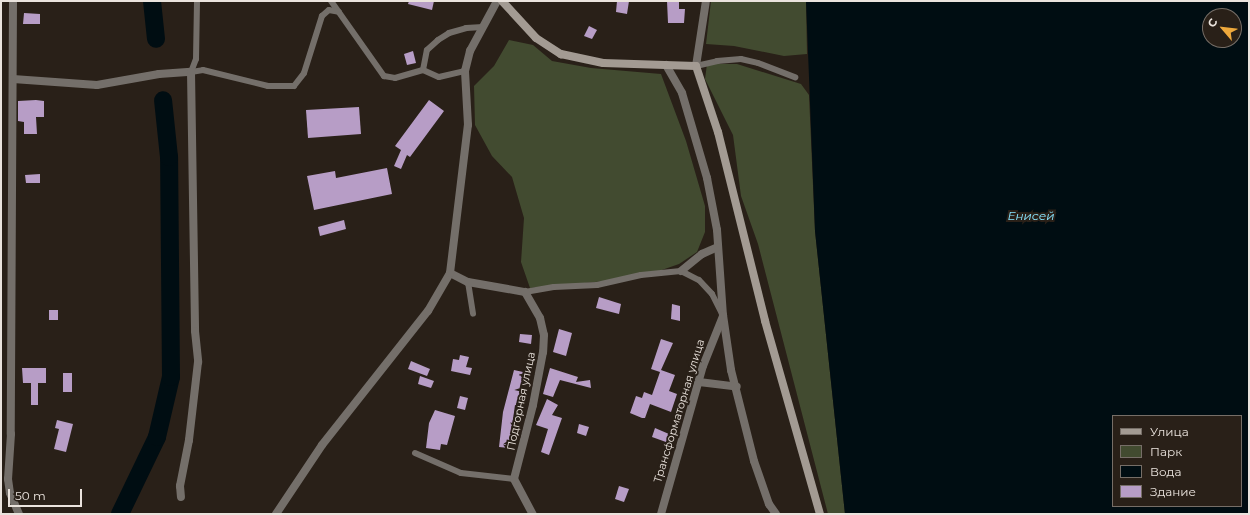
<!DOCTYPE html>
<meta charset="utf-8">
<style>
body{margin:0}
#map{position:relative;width:1250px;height:515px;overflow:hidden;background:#292018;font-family:Montserrat,sans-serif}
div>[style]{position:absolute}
.green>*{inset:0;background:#424b30}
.water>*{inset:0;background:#000d12}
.river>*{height:18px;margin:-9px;padding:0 9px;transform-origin:9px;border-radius:9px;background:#000d12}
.building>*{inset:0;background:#b79dc6}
.lane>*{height:6px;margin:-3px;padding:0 3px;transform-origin:3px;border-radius:3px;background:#746f6a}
.street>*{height:8px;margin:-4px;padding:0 4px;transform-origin:4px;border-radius:4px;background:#746f6a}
.secondary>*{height:8px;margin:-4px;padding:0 4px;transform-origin:4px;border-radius:4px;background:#a39b93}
span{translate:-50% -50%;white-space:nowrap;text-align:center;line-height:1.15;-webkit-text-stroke:4px #292018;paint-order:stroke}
.street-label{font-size:11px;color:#eae3dd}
.water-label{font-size:12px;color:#88e5ff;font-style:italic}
.frame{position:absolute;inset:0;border:2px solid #eae3dd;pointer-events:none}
.legend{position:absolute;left:1112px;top:415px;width:130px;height:92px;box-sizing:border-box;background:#292018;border:1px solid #766e67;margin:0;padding:5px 7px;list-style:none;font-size:12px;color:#eae3dd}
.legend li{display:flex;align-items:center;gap:8px;height:20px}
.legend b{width:20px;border:1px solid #766e67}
.north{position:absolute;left:1202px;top:8px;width:40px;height:40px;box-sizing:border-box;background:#292018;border:1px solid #766e67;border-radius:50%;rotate:298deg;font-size:11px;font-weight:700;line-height:16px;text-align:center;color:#eae3dd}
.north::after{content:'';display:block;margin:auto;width:14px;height:18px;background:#eda83c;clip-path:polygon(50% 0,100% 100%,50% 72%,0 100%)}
.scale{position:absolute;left:8px;top:489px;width:74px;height:18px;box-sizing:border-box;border:2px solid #eae3dd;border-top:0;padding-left:5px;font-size:12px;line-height:14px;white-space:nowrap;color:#eae3dd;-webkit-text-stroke:3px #292018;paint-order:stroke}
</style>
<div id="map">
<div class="green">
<div style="clip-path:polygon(711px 1px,806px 1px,807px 54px,784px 56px,734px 46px,706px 44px)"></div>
<div style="clip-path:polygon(509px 40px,533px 45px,552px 61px,591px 68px,661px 74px,686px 141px,705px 206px,705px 232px,697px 252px,679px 264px,656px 272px,606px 281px,530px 288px,521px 262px,524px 218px,512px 177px,492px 156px,475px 125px,474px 86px,494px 66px)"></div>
<div style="clip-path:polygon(707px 64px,737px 64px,801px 84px,809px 95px,815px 231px,845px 514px,828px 514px,758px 244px,741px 196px,733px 135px,705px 79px)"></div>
</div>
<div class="water">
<div style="clip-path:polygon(evenodd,806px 1px,1249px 1px,1249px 514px,845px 514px,815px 231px,806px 1px,1210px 16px,1234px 16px,1234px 40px,1210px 40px,1210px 16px,806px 1px,1113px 416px,1241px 416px,1241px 506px,1113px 506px,1113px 416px)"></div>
</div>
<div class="river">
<div style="left:152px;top:1px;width:38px;rotate:84deg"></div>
<div style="left:120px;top:514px;width:85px;rotate:-64.3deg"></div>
<div style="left:157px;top:437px;width:62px;rotate:-76.9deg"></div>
<div style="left:171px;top:377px;width:220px;rotate:-90.5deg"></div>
<div style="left:169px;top:157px;width:57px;rotate:-96deg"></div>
</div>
<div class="building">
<div style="clip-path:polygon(409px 1px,434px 1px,432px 10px,408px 4px)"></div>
<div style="clip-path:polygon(617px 1px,629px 1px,627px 14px,616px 12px)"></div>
<div style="clip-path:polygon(667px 1px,679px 1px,679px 9px,685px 9px,684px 23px,668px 23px)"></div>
<div style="clip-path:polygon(24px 13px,40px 14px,40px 24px,23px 24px)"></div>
<div style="clip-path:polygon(589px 26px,597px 30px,592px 39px,584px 36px)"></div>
<div style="clip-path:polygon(413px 51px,416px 63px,407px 65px,404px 54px)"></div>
<div style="clip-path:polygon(36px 100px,44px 101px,44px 117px,36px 117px,37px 134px,24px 134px,24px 122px,18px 121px,18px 101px)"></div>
<div style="clip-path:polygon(429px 100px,444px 111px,410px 157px,407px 155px,401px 169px,394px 166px,401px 150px,395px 146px)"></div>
<div style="clip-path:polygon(359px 107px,361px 134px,308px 138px,306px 110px)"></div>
<div style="clip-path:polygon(387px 168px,392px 194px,314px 210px,307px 176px,335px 171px,336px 178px)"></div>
<div style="clip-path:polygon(40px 174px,40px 183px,26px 183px,25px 175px)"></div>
<div style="clip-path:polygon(344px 220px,346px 229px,320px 236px,318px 227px)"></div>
<div style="clip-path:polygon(599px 297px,621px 304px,619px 314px,596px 308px)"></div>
<div style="clip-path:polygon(672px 304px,680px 306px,680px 321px,671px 319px)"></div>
<div style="clip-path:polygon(49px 310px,58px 310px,58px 320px,49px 320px)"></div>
<div style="clip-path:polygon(559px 329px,572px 333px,566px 356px,553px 352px)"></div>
<div style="clip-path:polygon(520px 334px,532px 335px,531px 344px,519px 342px)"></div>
<div style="clip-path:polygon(661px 339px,673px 343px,661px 370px,675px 375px,669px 391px,677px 394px,671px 412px,650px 404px,645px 418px,642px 418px,630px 413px,636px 396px,642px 398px,644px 392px,652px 395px,660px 372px,651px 369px)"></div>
<div style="clip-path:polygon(460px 355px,469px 357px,466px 367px,472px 368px,470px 375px,451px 371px,453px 359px,459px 360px)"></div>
<div style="clip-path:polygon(411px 361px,430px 369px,427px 376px,408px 369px)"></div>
<div style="clip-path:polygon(22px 368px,46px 368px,46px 383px,38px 383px,38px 405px,31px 405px,31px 383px,23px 383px)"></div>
<div style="clip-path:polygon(550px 368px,578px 377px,576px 382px,590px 380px,591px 388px,560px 380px,553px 397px,543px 394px)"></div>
<div style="clip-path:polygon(514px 370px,523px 372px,520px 389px,522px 390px,519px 406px,515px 405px,509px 448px,499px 447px,503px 412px)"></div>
<div style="clip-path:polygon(63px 373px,72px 373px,72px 392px,63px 392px)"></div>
<div style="clip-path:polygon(420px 376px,434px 381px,431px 388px,418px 384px)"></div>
<div style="clip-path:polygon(460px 396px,468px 398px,465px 410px,457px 408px)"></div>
<div style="clip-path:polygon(547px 399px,558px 405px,552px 415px,562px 418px,549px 455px,541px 452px,548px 429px,536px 425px)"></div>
<div style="clip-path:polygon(435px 410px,455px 416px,447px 445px,441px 444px,440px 450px,426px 448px,429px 423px)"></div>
<div style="clip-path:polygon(57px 420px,73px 424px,66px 452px,54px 449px,59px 429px,55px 428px)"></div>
<div style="clip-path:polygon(579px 424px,589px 427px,586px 436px,577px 433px)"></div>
<div style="clip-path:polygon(655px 428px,669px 434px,666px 442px,652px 437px)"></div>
<div style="clip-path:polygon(619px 486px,629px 489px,624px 502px,615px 499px)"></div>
</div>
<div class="lane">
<div style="left:331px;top:1px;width:92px;rotate:54.8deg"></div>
<div style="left:384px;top:76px;width:11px;rotate:10deg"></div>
<div style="left:395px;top:78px;width:29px;rotate:-16deg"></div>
<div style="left:423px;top:70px;width:17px;rotate:24deg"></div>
<div style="left:439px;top:77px;width:27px;rotate:-13deg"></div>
<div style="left:696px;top:66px;width:22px;rotate:-13deg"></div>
<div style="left:717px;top:61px;width:24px;rotate:-5deg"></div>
<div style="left:741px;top:59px;width:17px;rotate:13deg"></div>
<div style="left:758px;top:63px;width:40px;rotate:21deg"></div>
<div style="left:423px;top:70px;width:20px;rotate:-79deg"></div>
<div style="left:427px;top:50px;width:15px;rotate:-42deg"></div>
<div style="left:438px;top:40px;width:13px;rotate:-32deg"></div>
<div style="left:449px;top:33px;width:18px;rotate:-16deg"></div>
<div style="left:466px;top:28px;width:17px;rotate:-3deg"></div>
<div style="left:191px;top:72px;width:12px;rotate:-9deg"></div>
<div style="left:203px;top:70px;width:67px;rotate:13.8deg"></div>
<div style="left:268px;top:86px;width:26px"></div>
<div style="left:294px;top:86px;width:16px;rotate:-52deg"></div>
<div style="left:304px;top:73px;width:60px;rotate:-72.5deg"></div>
<div style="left:322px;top:16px;width:9px;rotate:-41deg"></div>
<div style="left:329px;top:10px;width:10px;rotate:11deg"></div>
<div style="left:191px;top:72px;width:14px;rotate:-69deg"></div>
<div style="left:196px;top:59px;width:58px;rotate:-89deg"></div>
<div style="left:468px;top:282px;width:32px;rotate:81deg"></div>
<div style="left:525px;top:292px;width:29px;rotate:-10deg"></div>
<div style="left:554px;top:287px;width:43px;rotate:-2.7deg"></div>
<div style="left:597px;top:285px;width:45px;rotate:-12.8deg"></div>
<div style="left:641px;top:275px;width:40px;rotate:-5.7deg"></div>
<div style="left:681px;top:271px;width:20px;rotate:27deg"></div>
<div style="left:699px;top:280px;width:19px;rotate:47deg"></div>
<div style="left:712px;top:294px;width:22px;rotate:63deg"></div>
<div style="left:415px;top:453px;width:50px;rotate:23.5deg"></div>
<div style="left:461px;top:473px;width:53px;rotate:6.5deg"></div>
</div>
<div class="street">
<div style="left:13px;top:1px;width:433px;rotate:90.3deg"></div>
<div style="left:11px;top:434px;width:45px;rotate:93.8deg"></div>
<div style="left:8px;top:479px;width:14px;rotate:82deg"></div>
<div style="left:10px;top:493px;width:23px;rotate:67deg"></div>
<div style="left:666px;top:65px;width:32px;rotate:60deg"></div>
<div style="left:682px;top:93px;width:89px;rotate:73.6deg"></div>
<div style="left:707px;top:178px;width:53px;rotate:79.1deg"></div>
<div style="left:717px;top:230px;width:85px;rotate:86deg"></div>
<div style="left:723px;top:315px;width:56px;rotate:81.7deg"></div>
<div style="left:731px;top:370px;width:94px;rotate:75.8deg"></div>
<div style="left:754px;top:461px;width:46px;rotate:70.8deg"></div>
<div style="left:769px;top:504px;width:12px;rotate:55deg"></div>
<div style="left:696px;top:66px;width:66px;rotate:-81.3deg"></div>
<div style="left:13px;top:79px;width:84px;rotate:4.1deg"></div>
<div style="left:97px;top:85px;width:63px;rotate:-10.1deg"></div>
<div style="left:159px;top:74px;width:32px;rotate:-4deg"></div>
<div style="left:191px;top:72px;width:259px;rotate:89.1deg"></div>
<div style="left:195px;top:331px;width:31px;rotate:84deg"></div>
<div style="left:198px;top:362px;width:79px;rotate:96.6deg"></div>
<div style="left:189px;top:440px;width:47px;rotate:101.1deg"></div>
<div style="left:180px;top:486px;width:11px;rotate:85deg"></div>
<div style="left:681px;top:271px;width:27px;rotate:-39deg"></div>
<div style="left:702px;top:254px;width:17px;rotate:-24deg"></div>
<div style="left:450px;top:273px;width:20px;rotate:27deg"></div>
<div style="left:468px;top:282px;width:58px;rotate:10deg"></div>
<div style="left:525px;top:292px;width:30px;rotate:60deg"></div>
<div style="left:540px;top:318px;width:17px;rotate:77deg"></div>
<div style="left:544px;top:335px;width:17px;rotate:93deg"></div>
<div style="left:543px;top:352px;width:54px;rotate:100.7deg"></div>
<div style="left:533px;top:405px;width:76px;rotate:104.4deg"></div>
<div style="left:514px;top:479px;width:40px;rotate:62deg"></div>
<div style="left:699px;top:382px;width:38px;rotate:7deg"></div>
<div style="left:276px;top:514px;width:83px;rotate:-56.3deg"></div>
<div style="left:322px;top:445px;width:171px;rotate:-51.7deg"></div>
<div style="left:428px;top:311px;width:44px;rotate:-59.9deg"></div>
<div style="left:450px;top:273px;width:149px;rotate:-83.1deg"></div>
<div style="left:468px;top:125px;width:54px;rotate:-93.2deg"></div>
<div style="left:465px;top:71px;width:21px;rotate:-76deg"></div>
<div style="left:470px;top:51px;width:57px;rotate:-61.6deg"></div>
<div style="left:661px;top:514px;width:154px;rotate:-74.2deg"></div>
<div style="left:703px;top:366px;width:54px;rotate:-68.2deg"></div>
</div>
<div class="secondary">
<div style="left:502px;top:1px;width:50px;rotate:47.4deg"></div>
<div style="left:536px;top:38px;width:30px;rotate:33deg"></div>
<div style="left:561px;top:54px;width:43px;rotate:12.1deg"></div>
<div style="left:603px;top:63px;width:93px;rotate:1.8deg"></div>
<div style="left:696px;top:66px;width:70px;rotate:71.6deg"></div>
<div style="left:718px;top:132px;width:195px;rotate:76deg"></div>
<div style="left:765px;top:321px;width:201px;rotate:74.1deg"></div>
</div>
<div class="street-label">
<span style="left:521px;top:401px;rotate:-78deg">Подгорная улица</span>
<span style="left:679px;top:411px;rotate:-73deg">Трансформаторная улица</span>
</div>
<div class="water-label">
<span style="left:1031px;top:216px">Енисей</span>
</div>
<div class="frame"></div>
<ul class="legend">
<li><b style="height:5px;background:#a39b93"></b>Улица</li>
<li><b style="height:11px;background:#424b30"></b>Парк</li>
<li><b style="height:11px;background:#000d12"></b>Вода</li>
<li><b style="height:11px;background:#b79dc6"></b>Здание</li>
</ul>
<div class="north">С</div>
<div class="scale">50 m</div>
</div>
